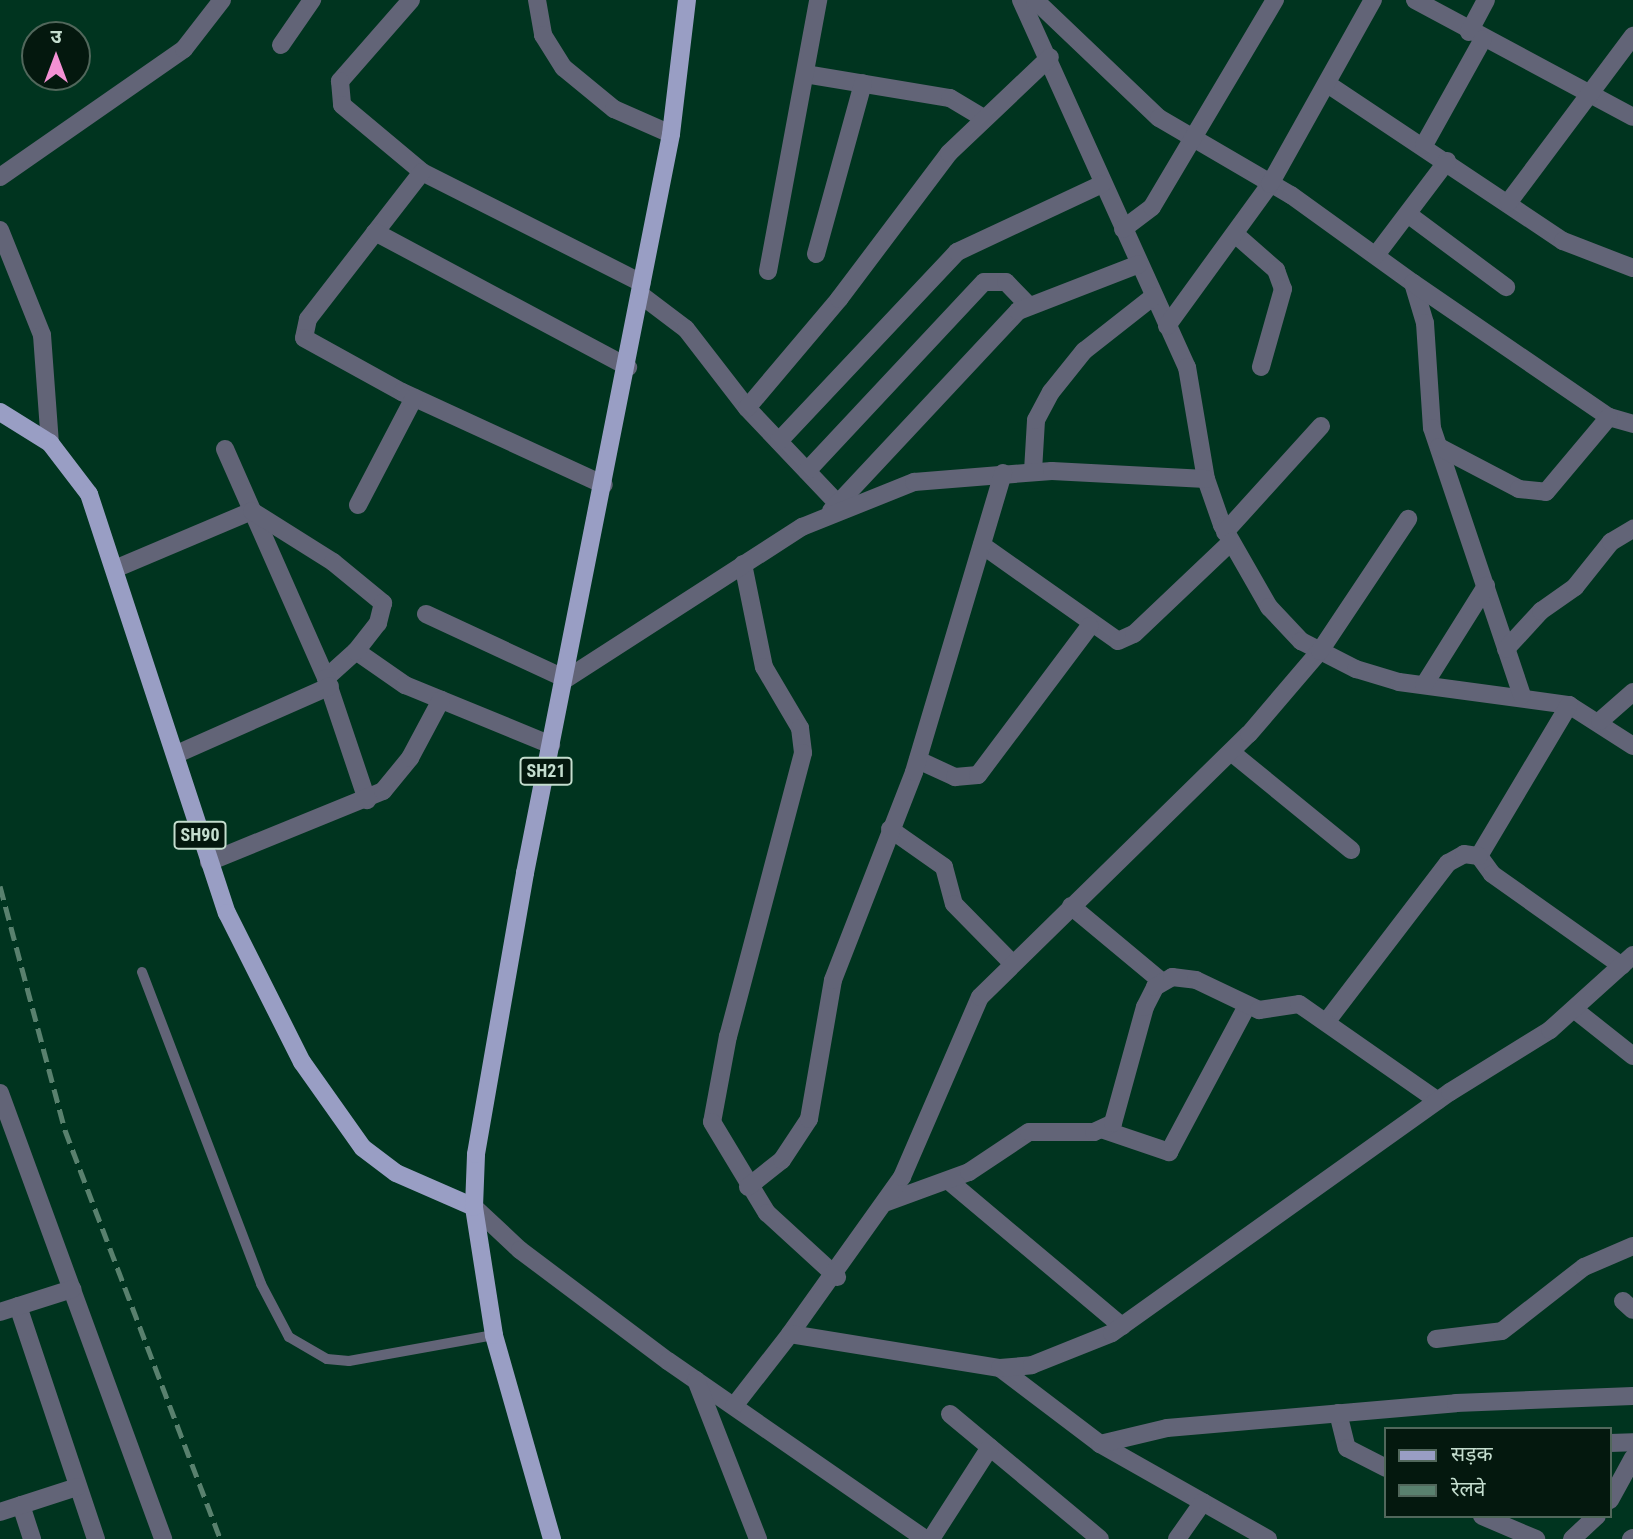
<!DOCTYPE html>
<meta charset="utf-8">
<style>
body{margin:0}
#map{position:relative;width:1633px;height:1539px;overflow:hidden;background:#00341f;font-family:"Roboto Condensed","Noto Sans Devanagari",sans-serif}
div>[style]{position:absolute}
.service>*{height:10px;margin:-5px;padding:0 5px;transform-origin:5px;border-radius:5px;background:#626477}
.minor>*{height:18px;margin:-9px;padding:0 9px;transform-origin:9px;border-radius:9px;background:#626477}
.primary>*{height:18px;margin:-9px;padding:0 9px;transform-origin:9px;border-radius:9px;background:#999ec4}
.rail>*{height:5px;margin-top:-2.5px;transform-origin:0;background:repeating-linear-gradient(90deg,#59816e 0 14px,transparent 0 21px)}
span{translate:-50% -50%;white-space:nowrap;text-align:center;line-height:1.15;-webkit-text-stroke:6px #04180e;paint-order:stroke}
.shield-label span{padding:2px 5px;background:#04180e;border:2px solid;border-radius:5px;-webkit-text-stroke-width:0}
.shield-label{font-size:18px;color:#c4ddce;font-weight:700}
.legend{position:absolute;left:1384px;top:1427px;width:228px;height:91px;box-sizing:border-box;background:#04180e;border:2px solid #51675b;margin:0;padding:9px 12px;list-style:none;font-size:21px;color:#c4ddce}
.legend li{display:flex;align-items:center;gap:14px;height:35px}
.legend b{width:35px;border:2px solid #51675b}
.north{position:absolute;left:21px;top:21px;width:70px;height:70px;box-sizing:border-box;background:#04180e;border:2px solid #51675b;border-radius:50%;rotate:0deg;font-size:19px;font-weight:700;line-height:28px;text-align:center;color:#c4ddce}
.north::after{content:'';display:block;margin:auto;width:24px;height:32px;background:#f491d4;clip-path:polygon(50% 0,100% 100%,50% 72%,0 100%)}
</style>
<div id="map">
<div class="service">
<div style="left:142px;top:972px;width:334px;rotate:69.1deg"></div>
<div style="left:261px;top:1284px;width:60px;rotate:62.2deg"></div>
<div style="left:289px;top:1337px;width:44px;rotate:30.1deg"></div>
<div style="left:327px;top:1359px;width:22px;rotate:5deg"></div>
<div style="left:349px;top:1361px;width:147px;rotate:-10.2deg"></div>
</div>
<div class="minor">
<div style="left:411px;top:0;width:108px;rotate:131.2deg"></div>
<div style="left:340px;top:81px;width:24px;rotate:85deg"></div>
<div style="left:342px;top:105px;width:104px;rotate:39.9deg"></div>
<div style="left:422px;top:172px;width:246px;rotate:26.8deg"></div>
<div style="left:537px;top:0;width:36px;rotate:80deg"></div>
<div style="left:543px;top:35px;width:39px;rotate:58deg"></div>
<div style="left:564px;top:68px;width:65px;rotate:39.4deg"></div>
<div style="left:614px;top:109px;width:62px;rotate:23.7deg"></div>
<div style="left:1021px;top:0;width:403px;rotate:65.7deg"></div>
<div style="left:1187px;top:367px;width:114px;rotate:80.4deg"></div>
<div style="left:1206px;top:479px;width:49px;rotate:70.8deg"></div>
<div style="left:1222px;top:525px;width:95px;rotate:60.2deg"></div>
<div style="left:1269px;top:607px;width:47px;rotate:46.7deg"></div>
<div style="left:1301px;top:641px;width:62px;rotate:27deg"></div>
<div style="left:1356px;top:669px;width:45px;rotate:16.8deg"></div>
<div style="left:1399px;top:682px;width:172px;rotate:7.7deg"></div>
<div style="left:1569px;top:705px;width:76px;rotate:32.6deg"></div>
<div style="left:1035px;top:0;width:171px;rotate:43.6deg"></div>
<div style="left:1159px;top:118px;width:153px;rotate:30.3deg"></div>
<div style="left:1291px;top:195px;width:150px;rotate:35.8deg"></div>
<div style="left:1413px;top:283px;width:42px;rotate:73.3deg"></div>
<div style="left:1425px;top:323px;width:105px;rotate:86.2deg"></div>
<div style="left:1432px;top:428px;width:282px;rotate:71.4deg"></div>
<div style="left:1415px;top:0;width:247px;rotate:28.2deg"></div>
<div style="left:1469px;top:32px;width:36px;rotate:-62deg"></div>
<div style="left:281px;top:45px;width:55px;rotate:-55.4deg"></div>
<div style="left:805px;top:74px;width:147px;rotate:9.4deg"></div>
<div style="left:950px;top:98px;width:39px;rotate:31deg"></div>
<div style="left:1329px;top:85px;width:281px;rotate:33.7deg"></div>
<div style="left:1563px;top:241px;width:75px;rotate:21.1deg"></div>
<div style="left:1424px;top:145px;width:121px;rotate:-60.9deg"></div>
<div style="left:422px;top:172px;width:186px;rotate:127.8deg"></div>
<div style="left:308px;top:319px;width:19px;rotate:102deg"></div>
<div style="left:304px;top:338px;width:112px;rotate:28.9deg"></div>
<div style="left:402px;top:392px;width:222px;rotate:24.7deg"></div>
<div style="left:0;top:177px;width:224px;rotate:-34.8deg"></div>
<div style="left:184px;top:49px;width:62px;rotate:-52.2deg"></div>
<div style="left:1508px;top:203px;width:209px;rotate:-53.2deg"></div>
<div style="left:1409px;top:215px;width:121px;rotate:36.6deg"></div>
<div style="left:1123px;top:229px;width:36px;rotate:-37deg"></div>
<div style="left:1152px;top:207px;width:241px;rotate:-59.3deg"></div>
<div style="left:0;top:230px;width:113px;rotate:68.2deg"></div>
<div style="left:42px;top:335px;width:108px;rotate:85.8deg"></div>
<div style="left:375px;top:232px;width:287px;rotate:28.1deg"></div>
<div style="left:1235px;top:234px;width:55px;rotate:41.3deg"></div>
<div style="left:1276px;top:270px;width:20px;rotate:70deg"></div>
<div style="left:1283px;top:289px;width:81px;rotate:105.8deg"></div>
<div style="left:816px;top:254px;width:177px;rotate:-74.6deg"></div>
<div style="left:1376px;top:255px;width:118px;rotate:-52.9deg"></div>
<div style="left:768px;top:271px;width:276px;rotate:-79.5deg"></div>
<div style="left:1413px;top:283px;width:237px;rotate:34.4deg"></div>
<div style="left:1609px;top:417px;width:25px;rotate:16deg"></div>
<div style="left:641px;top:295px;width:56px;rotate:37.1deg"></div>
<div style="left:686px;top:329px;width:100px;rotate:52.3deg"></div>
<div style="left:747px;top:408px;width:132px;rotate:46.5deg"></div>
<div style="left:1167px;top:326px;width:175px;rotate:-54deg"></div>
<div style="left:1270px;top:184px;width:211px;rotate:-60.8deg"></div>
<div style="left:747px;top:408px;width:143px;rotate:-49.8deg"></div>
<div style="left:839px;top:299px;width:183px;rotate:-53deg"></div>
<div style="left:949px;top:153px;width:139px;rotate:-43.5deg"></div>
<div style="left:779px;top:441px;width:260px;rotate:-46.7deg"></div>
<div style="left:957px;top:252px;width:160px;rotate:-25.1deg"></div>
<div style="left:1439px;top:447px;width:90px;rotate:27.7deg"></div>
<div style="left:1519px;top:489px;width:27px;rotate:6deg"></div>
<div style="left:1546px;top:492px;width:98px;rotate:-50deg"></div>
<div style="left:225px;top:449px;width:250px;rotate:66.2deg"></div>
<div style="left:326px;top:678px;width:40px;rotate:-42deg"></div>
<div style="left:356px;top:651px;width:60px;rotate:34.8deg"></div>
<div style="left:405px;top:685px;width:158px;rotate:22.3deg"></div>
<div style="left:807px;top:471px;width:259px;rotate:-46.9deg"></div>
<div style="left:984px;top:282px;width:22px"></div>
<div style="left:1006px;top:282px;width:32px;rotate:46deg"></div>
<div style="left:1033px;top:471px;width:51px;rotate:-86.6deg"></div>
<div style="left:1036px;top:420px;width:32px;rotate:-62deg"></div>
<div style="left:1051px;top:392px;width:53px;rotate:-51.2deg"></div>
<div style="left:1084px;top:351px;width:89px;rotate:-38.2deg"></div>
<div style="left:358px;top:505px;width:121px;rotate:-62.4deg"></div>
<div style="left:831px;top:511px;width:274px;rotate:-46.9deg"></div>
<div style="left:1018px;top:311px;width:130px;rotate:-21.2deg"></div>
<div style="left:1225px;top:532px;width:143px;rotate:-47.8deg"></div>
<div style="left:982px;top:545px;width:166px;rotate:35.2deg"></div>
<div style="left:1118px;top:641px;width:17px;rotate:-24deg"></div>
<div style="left:1134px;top:634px;width:134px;rotate:-43.5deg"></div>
<div style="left:743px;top:564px;width:105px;rotate:78.5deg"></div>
<div style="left:764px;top:667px;width:71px;rotate:59.5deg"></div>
<div style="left:800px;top:728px;width:25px;rotate:83deg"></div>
<div style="left:803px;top:753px;width:293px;rotate:104.8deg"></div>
<div style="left:728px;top:1036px;width:87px;rotate:100.5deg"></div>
<div style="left:712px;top:1122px;width:106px;rotate:58.9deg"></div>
<div style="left:767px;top:1213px;width:95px;rotate:42.4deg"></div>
<div style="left:117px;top:568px;width:147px;rotate:-22.9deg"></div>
<div style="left:252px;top:511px;width:96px;rotate:32.2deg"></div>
<div style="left:333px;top:562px;width:65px;rotate:39.4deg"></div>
<div style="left:383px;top:603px;width:21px;rotate:104deg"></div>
<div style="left:378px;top:623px;width:36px;rotate:128deg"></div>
<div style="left:426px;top:614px;width:154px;rotate:24.9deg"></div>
<div style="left:566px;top:679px;width:281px;rotate:-32.8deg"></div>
<div style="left:802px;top:527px;width:121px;rotate:-21.9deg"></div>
<div style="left:914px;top:482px;width:138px;rotate:-4.6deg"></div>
<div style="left:1052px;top:471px;width:154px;rotate:3deg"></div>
<div style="left:1506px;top:649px;width:52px;rotate:-47.4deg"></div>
<div style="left:1541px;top:611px;width:42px;rotate:-35.2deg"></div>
<div style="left:1575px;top:587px;width:58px;rotate:-51.3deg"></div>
<div style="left:1611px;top:542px;width:26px;rotate:-31deg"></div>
<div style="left:326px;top:678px;width:129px;rotate:71.4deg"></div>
<div style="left:1424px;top:685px;width:117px;rotate:-57.9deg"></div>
<div style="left:1569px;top:705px;width:176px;rotate:120.8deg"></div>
<div style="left:1479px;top:856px;width:22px;rotate:54deg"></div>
<div style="left:1492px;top:874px;width:159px;rotate:35.3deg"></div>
<div style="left:1600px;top:721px;width:44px;rotate:-41.3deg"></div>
<div style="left:1231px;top:752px;width:155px;rotate:39.2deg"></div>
<div style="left:179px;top:753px;width:165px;rotate:-23.9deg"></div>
<div style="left:918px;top:760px;width:41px;rotate:24.7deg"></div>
<div style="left:955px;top:777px;width:23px;rotate:-5deg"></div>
<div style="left:978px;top:775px;width:186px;rotate:-53.1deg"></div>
<div style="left:890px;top:829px;width:66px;rotate:35.1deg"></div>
<div style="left:944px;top:867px;width:38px;rotate:75deg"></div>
<div style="left:954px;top:904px;width:81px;rotate:45.5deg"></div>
<div style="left:209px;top:862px;width:188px;rotate:-22.2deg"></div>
<div style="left:383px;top:791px;width:43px;rotate:-50.7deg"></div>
<div style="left:410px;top:758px;width:66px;rotate:-61.9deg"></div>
<div style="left:1071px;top:906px;width:117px;rotate:39.8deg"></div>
<div style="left:1575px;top:1010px;width:74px;rotate:38.4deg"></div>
<div style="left:1327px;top:1021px;width:199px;rotate:-52.6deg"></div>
<div style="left:1448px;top:863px;width:18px;rotate:-29deg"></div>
<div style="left:1464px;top:854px;width:15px;rotate:8deg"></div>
<div style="left:0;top:1093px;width:475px;rotate:69.9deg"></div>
<div style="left:1104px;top:1130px;width:69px;rotate:18.7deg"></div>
<div style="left:1169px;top:1152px;width:166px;rotate:-61.9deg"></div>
<div style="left:949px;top:1181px;width:226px;rotate:40deg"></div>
<div style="left:748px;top:1187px;width:43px;rotate:-38.5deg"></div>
<div style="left:782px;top:1160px;width:49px;rotate:-56.6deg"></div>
<div style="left:809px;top:1119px;width:141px;rotate:-80.2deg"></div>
<div style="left:833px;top:980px;width:223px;rotate:-68.7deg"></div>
<div style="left:914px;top:772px;width:312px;rotate:-73.4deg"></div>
<div style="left:887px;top:1202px;width:87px;rotate:-20.1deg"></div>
<div style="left:969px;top:1172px;width:72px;rotate:-33.7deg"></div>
<div style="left:1029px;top:1132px;width:65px"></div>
<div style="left:1094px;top:1132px;width:21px;rotate:-25deg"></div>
<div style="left:1113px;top:1123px;width:120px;rotate:-74.6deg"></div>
<div style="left:1145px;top:1007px;width:22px;rotate:-63deg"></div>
<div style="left:1155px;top:987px;width:20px;rotate:-30deg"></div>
<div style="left:1172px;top:977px;width:24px;rotate:7deg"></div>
<div style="left:1196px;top:980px;width:70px;rotate:25.5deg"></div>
<div style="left:1259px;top:1010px;width:40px;rotate:-8.5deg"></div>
<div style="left:1299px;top:1004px;width:169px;rotate:34.9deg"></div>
<div style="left:474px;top:1207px;width:63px;rotate:43.1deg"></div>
<div style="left:520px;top:1250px;width:185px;rotate:36.9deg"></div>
<div style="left:668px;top:1361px;width:313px;rotate:34.7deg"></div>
<div style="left:1623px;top:1301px;width:13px;rotate:42deg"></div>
<div style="left:18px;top:1306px;width:246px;rotate:71.5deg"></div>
<div style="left:0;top:1312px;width:76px;rotate:-17.7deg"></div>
<div style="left:790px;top:1334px;width:193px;rotate:-54.5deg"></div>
<div style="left:902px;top:1177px;width:196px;rotate:-66.6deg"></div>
<div style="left:980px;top:997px;width:376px;rotate:-44.4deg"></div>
<div style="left:1249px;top:734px;width:109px;rotate:-49.5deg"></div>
<div style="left:1320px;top:651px;width:159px;rotate:-56.3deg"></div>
<div style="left:1436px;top:1339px;width:66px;rotate:-6.9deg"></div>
<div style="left:1502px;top:1331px;width:104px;rotate:-38deg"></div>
<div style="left:1584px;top:1267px;width:53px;rotate:-23.2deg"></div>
<div style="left:1000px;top:1368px;width:126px;rotate:37.2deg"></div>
<div style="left:1100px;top:1444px;width:193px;rotate:29.5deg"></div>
<div style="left:696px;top:1380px;width:171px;rotate:68.7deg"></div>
<div style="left:734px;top:1406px;width:91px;rotate:-52.1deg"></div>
<div style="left:790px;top:1334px;width:213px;rotate:9.2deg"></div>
<div style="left:1000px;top:1368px;width:32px;rotate:-5deg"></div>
<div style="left:1032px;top:1365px;width:86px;rotate:-21.8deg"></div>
<div style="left:1112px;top:1333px;width:415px;rotate:-35.5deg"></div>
<div style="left:1450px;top:1092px;width:118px;rotate:-31.8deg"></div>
<div style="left:1550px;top:1030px;width:112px;rotate:-42.1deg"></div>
<div style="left:1338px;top:1413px;width:36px;rotate:76deg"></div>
<div style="left:1347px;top:1448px;width:44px;rotate:27.1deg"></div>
<div style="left:950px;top:1414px;width:195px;rotate:39.8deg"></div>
<div style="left:1610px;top:1443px;width:23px;rotate:-2deg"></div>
<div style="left:1100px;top:1444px;width:69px;rotate:-13.4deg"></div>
<div style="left:1167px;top:1428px;width:290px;rotate:-4.9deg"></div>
<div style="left:1456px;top:1403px;width:177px;rotate:-2.3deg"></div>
<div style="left:1610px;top:1500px;width:48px;rotate:-61.3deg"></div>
<div style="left:21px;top:1505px;width:36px;rotate:72deg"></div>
<div style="left:0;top:1512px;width:81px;rotate:-18deg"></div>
<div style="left:1482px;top:1516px;width:59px;rotate:23.1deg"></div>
<div style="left:931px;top:1539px;width:109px;rotate:-57.3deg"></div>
<div style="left:1177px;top:1539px;width:45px;rotate:-54.9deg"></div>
<div style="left:1572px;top:1539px;width:34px;rotate:-43deg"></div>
<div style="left:1631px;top:1539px;width:2px;rotate:-27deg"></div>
</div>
<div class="primary">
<div style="left:0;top:412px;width:59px;rotate:31.8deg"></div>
<div style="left:50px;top:443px;width:64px;rotate:52.6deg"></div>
<div style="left:89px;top:494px;width:441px;rotate:71.8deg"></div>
<div style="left:227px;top:913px;width:167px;rotate:63.3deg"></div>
<div style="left:302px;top:1062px;width:105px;rotate:54.7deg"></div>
<div style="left:363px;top:1148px;width:41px;rotate:37.1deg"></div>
<div style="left:396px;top:1173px;width:85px;rotate:23.6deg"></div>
<div style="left:552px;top:1539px;width:212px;rotate:-105.9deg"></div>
<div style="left:494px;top:1335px;width:130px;rotate:-98.9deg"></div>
<div style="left:474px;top:1207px;width:53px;rotate:-87.8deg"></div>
<div style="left:476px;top:1154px;width:285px;rotate:-80.1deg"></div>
<div style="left:525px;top:873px;width:753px;rotate:-78.82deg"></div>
<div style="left:671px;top:134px;width:135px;rotate:-83.2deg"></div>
</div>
<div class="rail">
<div style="left:0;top:886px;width:253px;rotate:75.1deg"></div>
<div style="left:65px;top:1130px;width:437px;rotate:69.2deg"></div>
</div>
<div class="shield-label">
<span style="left:546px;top:771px">SH21</span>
<span style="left:200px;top:835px">SH90</span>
</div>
<ul class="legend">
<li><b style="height:9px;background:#999ec4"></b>सड़क</li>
<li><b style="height:9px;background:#59816e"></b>रेलवे</li>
</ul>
<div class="north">उ</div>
</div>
